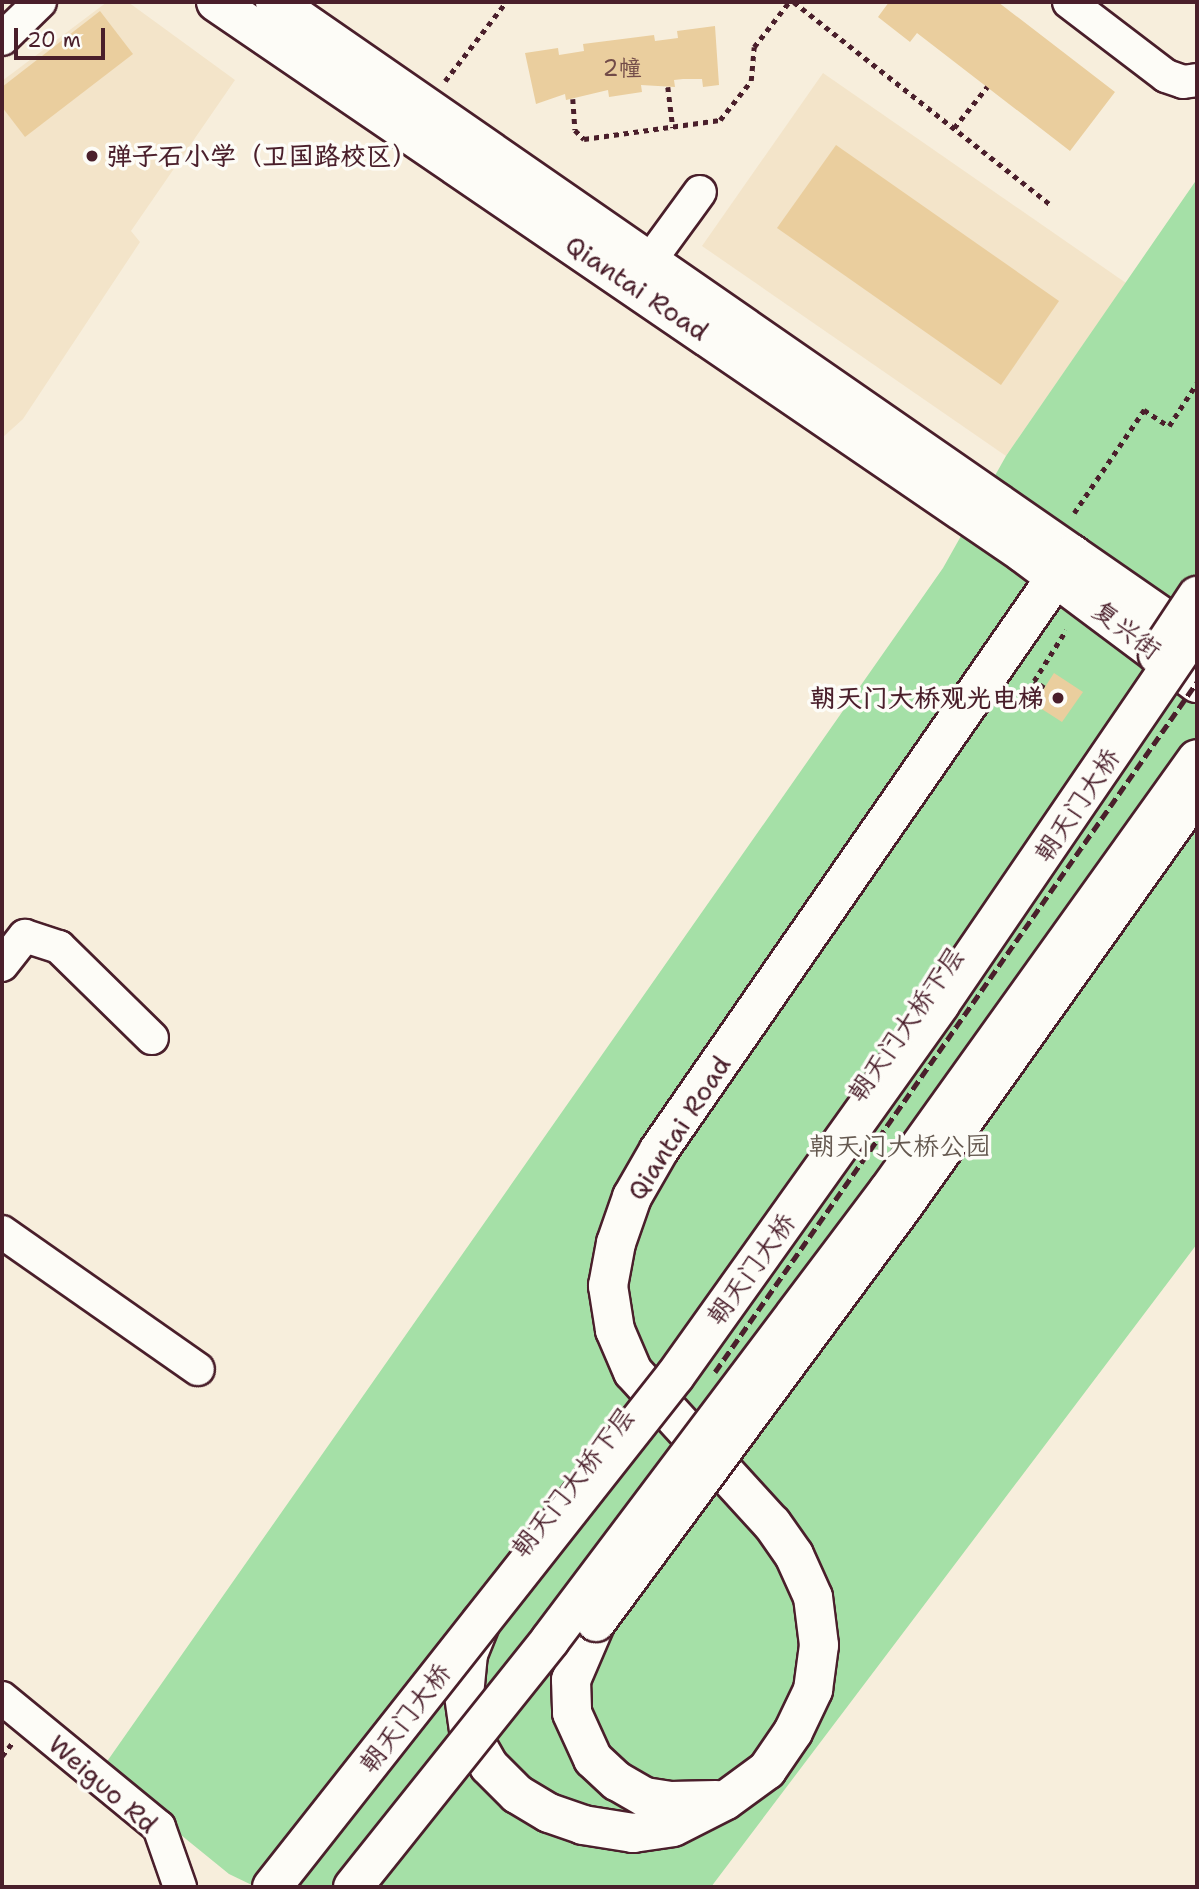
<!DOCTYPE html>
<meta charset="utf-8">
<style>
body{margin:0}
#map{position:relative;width:1199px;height:1889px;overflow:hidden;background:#f7eedc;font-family:"Shantell Sans","LXGW WenKai TC",sans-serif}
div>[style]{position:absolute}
.built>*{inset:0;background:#f3e4c9}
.green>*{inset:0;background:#a5e0a7}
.building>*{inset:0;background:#eace9e}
.path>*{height:4.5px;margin-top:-2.25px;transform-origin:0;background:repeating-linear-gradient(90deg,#4a1f2b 0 5px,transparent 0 10px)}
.roads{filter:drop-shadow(2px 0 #4a1f2b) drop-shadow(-2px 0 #4a1f2b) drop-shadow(0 2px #4a1f2b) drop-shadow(0 -2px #4a1f2b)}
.minor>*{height:32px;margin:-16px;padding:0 16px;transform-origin:16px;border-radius:16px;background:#fdfcf7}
.major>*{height:38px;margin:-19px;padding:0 19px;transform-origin:19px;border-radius:19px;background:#fdfcf7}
.rail>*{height:5px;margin-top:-2.5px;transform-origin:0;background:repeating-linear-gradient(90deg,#4a1f2b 0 10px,transparent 0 15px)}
.bridges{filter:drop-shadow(2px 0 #4a1f2b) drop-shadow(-2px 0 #4a1f2b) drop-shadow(0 2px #4a1f2b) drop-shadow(0 -2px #4a1f2b)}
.major-bridge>*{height:38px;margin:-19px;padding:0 19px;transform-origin:19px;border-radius:19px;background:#fdfcf7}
.highway-bridge>*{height:38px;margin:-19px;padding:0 19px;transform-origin:19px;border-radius:19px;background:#fdfcf7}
.dots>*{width:19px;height:19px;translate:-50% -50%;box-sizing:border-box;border:4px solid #fdfcf7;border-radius:50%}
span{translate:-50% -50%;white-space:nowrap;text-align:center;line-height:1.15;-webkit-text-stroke:7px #fdfcf7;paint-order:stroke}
.number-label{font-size:23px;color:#724b48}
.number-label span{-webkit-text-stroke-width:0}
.poi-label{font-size:26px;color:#4a1f2b;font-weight:700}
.left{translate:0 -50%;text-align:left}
.right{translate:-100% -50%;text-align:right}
.street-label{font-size:26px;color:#4a1f2b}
.park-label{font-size:26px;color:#655950}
.frame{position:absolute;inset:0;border:4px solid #4a1f2b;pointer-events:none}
.scale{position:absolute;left:14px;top:28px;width:91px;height:32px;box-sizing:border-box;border:4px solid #4a1f2b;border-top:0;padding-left:9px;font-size:21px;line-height:24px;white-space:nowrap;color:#4a1f2b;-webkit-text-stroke:5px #fdfcf7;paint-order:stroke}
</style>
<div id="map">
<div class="built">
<div style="clip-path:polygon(107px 2px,128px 2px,235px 80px,131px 231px,140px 242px,23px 419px,2px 438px,2px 81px)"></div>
<div style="clip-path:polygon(823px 73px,1126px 283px,1006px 456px,702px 246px)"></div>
</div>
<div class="green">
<div style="clip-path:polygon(1197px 179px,1197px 1244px,711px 1887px,256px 1887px,229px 1874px,101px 1770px,943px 568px,1006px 456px)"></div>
</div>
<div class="building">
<div style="clip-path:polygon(889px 2px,998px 2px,1115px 92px,1070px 151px,917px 33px,910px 42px,878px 17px)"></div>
<div style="clip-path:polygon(100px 11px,133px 54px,25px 137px,2px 107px,2px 87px)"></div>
<div style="clip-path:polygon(715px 26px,719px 85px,703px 87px,702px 79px,683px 79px,674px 80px,675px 87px,641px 85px,642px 92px,609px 97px,608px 90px,566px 100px,565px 94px,536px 104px,525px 53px,558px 48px,559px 55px,584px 51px,583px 44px,654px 35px,655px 41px,678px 38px,677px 31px)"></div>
<div style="clip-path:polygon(836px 145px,1059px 301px,1001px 385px,777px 228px)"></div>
<div style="clip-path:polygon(1054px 673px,1083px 692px,1062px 722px,1034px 704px)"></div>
</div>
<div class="path">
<div style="left:794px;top:2px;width:329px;rotate:38.3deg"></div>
<div style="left:445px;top:81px;width:100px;rotate:-52.3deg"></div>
<div style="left:668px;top:87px;width:41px;rotate:83deg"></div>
<div style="left:573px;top:99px;width:31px;rotate:86deg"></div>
<div style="left:575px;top:130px;width:13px;rotate:45deg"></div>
<div style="left:584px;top:139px;width:137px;rotate:-8deg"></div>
<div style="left:720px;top:120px;width:50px;rotate:-51.5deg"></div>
<div style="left:751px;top:81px;width:34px;rotate:-85deg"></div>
<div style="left:754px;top:47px;width:57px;rotate:-52.1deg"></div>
<div style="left:954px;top:128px;width:53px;rotate:-51.2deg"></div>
<div style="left:1074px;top:513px;width:125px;rotate:-55.8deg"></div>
<div style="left:1144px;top:410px;width:30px;rotate:33deg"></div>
<div style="left:1169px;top:426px;width:51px;rotate:-56.9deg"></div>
<div style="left:1044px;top:688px;width:12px;rotate:-145deg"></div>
<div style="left:1034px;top:681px;width:60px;rotate:-57.9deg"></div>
<div style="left:2px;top:1756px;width:16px;rotate:-52deg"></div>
</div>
<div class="roads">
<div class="minor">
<div style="left:1069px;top:2px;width:122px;rotate:37.3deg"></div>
<div style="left:1166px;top:76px;width:18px;rotate:19deg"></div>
<div style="left:1183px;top:82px;width:14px;rotate:-8deg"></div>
<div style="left:2px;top:39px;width:53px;rotate:-44.2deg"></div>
<div style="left:635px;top:281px;width:110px;rotate:-53.9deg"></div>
<div style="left:2px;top:965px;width:37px;rotate:-52deg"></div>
<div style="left:25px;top:936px;width:36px;rotate:18deg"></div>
<div style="left:59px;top:947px;width:130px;rotate:44.4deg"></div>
<div style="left:2px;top:1232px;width:239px;rotate:35deg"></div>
<div style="left:2px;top:1698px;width:203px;rotate:39.4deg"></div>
<div style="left:159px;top:1827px;width:64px;rotate:70.7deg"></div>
</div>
<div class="major">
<div style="left:216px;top:2px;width:977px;rotate:34.32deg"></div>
<div style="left:1023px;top:553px;width:217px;rotate:36.8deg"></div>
<div style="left:275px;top:2px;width:1122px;rotate:34.72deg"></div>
<div style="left:481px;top:1622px;width:35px;rotate:112deg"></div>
<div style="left:468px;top:1654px;width:41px;rotate:95.6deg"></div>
<div style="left:464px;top:1695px;width:36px;rotate:82deg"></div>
<div style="left:469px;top:1731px;width:40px;rotate:60.3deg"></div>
<div style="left:489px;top:1766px;width:40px;rotate:45deg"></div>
<div style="left:517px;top:1794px;width:37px;rotate:31deg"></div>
<div style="left:549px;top:1813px;width:36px;rotate:19deg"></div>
<div style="left:583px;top:1825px;width:51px;rotate:9.1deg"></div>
<div style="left:633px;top:1833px;width:40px;rotate:-8.5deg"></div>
<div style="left:673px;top:1827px;width:59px;rotate:-27deg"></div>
<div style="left:726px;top:1800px;width:51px;rotate:-36.2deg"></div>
<div style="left:767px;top:1770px;width:46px;rotate:-55.6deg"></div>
<div style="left:793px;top:1732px;width:47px;rotate:-64.5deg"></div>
<div style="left:813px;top:1690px;width:45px;rotate:-82.4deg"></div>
<div style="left:819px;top:1645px;width:48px;rotate:-97.1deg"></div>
<div style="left:813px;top:1597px;width:46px;rotate:-114.3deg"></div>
<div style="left:794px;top:1555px;width:38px;rotate:-125deg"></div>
<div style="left:772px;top:1524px;width:206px;rotate:-132.4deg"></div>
<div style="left:633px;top:1372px;width:46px;rotate:-113.2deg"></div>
<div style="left:615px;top:1330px;width:45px;rotate:-99deg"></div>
<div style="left:608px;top:1286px;width:44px;rotate:-79.5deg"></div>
<div style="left:616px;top:1243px;width:49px;rotate:-70.8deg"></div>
<div style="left:632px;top:1197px;width:54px;rotate:-60.1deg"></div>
<div style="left:659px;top:1150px;width:725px;rotate:-55.28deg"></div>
<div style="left:596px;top:1622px;width:63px;rotate:113.3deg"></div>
<div style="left:571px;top:1680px;width:33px;rotate:88deg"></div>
<div style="left:572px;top:1713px;width:51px;rotate:65.5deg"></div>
<div style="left:593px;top:1759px;width:33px;rotate:43deg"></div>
<div style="left:617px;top:1781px;width:32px;rotate:30deg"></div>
<div style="left:645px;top:1797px;width:26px;rotate:9deg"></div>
<div style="left:671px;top:1801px;width:45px;rotate:-1.3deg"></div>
</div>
</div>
<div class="rail">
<div style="left:700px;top:1361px;width:871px;rotate:-55.2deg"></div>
<div style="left:715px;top:1372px;width:842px;rotate:-55.06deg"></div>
</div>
<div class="bridges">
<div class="major-bridge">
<div style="left:1158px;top:655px;width:71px;rotate:-56.5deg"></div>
<div style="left:596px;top:1622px;width:517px;rotate:-53.57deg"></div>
<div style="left:903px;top:1206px;width:508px;rotate:-54.62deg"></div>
</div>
<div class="highway-bridge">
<div style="left:272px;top:1887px;width:651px;rotate:-51.74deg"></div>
<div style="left:675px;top:1376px;width:457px;rotate:-54.5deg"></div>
<div style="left:940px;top:1004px;width:456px;rotate:-55.7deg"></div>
<div style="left:353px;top:1887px;width:316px;rotate:-51.4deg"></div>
<div style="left:550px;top:1640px;width:562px;rotate:-53.03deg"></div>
<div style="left:888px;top:1191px;width:531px;rotate:-54.42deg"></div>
</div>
</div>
<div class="dots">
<div style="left:92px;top:156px;background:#4a1f2b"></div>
<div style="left:1058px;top:698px;background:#4a1f2b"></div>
</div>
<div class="number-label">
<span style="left:622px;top:68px">2幢</span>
</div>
<div class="poi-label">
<span class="left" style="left:106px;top:156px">弹子石小学（卫国路校区）</span>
<span class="right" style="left:1044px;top:698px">朝天门大桥观光电梯</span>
</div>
<div class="street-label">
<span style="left:637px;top:288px;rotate:34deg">Qiantai Road</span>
<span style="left:1127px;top:630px;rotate:37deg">复兴街</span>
<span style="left:1077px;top:805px;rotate:-56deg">朝天门大桥</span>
<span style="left:906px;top:1024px;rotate:-55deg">朝天门大桥下层</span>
<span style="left:679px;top:1128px;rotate:-57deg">Qiantai Road</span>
<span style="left:751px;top:1269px;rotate:-54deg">朝天门大桥</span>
<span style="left:573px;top:1482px;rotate:-52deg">朝天门大桥下层</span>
<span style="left:405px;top:1718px;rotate:-52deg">朝天门大桥</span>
<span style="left:103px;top:1784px;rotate:41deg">Weiguo Rd</span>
</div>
<div class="park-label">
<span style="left:900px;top:1146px">朝天门大桥公园</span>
</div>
<div class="frame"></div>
<div class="scale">20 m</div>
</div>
